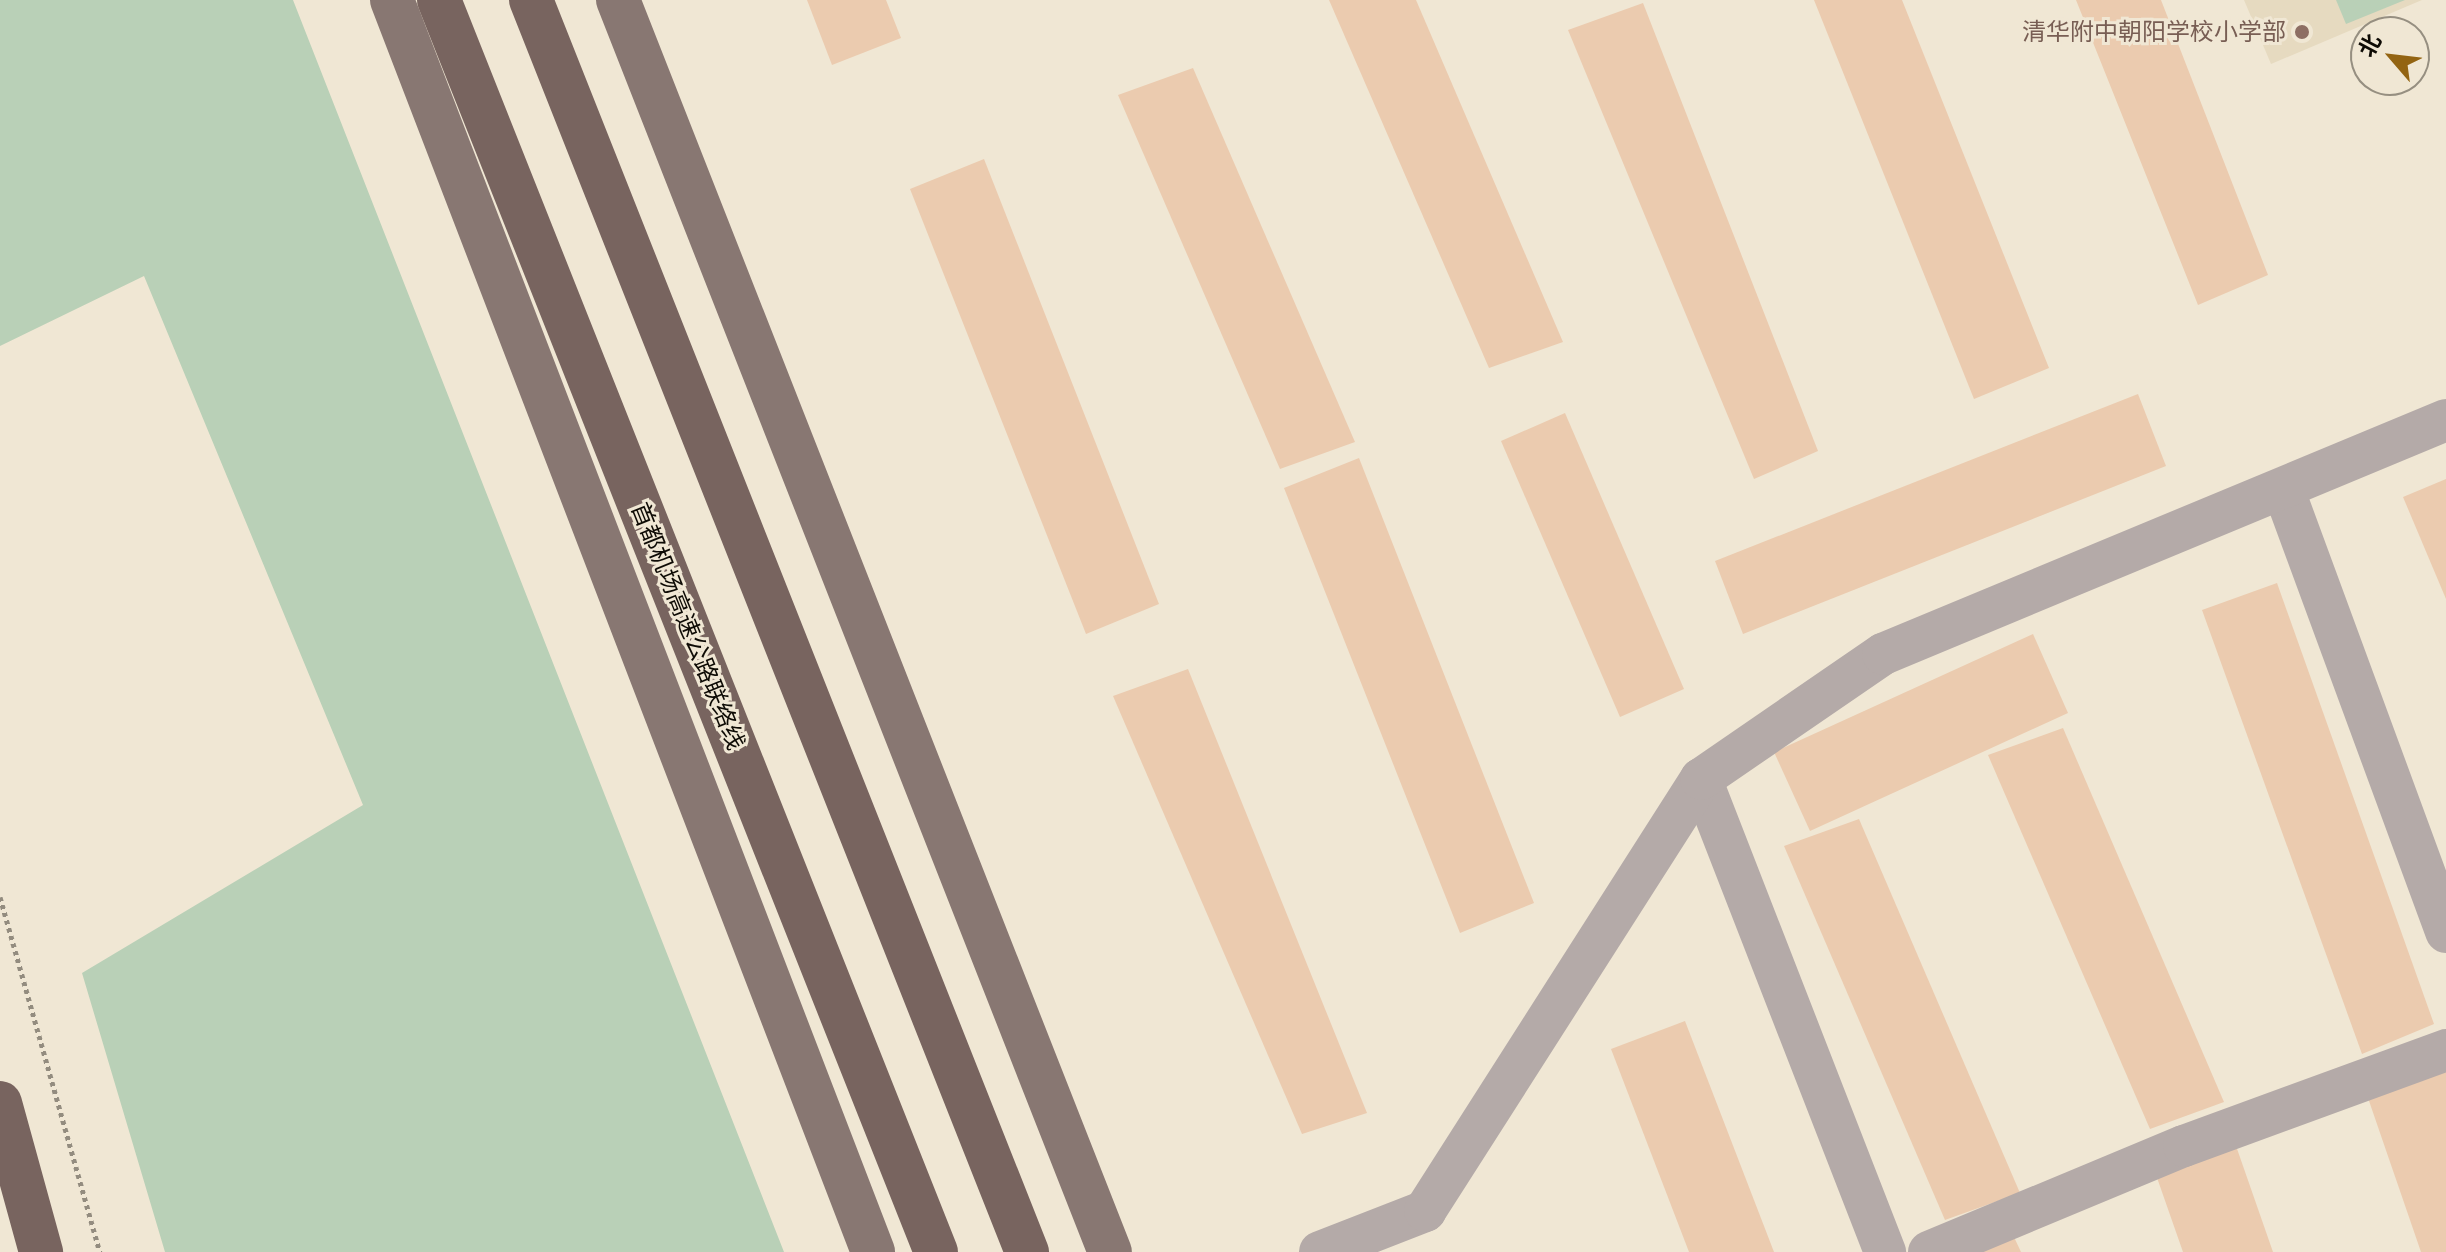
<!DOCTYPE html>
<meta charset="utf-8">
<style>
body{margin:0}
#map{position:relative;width:2446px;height:1252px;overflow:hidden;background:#f0e7d4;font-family:Arial,"Noto Sans SC",sans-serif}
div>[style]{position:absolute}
.built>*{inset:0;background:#e6dac0}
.green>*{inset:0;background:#b9d0b7}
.building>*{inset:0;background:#ebcbaf}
.path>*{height:5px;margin-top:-2.5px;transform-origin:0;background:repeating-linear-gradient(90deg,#938c7f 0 4px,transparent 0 8px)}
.minor>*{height:42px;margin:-21px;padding:0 21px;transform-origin:21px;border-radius:21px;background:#b4aaa8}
.major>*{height:44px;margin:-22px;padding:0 22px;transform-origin:22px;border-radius:22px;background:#887772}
.highway>*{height:44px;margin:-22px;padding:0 22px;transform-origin:22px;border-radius:22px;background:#78645f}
.dots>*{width:22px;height:22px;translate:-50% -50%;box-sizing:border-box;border:4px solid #f0e7d4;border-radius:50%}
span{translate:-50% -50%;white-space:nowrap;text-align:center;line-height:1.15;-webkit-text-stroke:6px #f0e7d4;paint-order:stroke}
.education-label{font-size:24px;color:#785e54}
.right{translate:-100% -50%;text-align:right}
.street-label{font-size:24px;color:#0e0b05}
.north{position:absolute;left:2350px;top:16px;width:80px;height:80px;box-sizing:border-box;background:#f0e7d4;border:2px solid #968f81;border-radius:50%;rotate:298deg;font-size:22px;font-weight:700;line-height:32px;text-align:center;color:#0e0b05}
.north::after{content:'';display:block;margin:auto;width:28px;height:36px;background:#936412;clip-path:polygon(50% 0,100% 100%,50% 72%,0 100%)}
</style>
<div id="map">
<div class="built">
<div style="clip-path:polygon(2244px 0,2422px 0,2271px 64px)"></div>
</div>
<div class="green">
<div style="clip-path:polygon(0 0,293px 0,784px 1252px,165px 1252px,82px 973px,363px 805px,144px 276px,0 346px)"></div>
<div style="clip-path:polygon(2336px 0,2405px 0,2346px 24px)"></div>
</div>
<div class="building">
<div style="clip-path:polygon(807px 0,886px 0,901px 38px,832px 65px)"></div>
<div style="clip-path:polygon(1329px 0,1416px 0,1563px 342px,1489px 368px)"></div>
<div style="clip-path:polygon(1814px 0,1902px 0,2049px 368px,1974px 399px)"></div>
<div style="clip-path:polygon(2076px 0,2161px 0,2268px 275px,2198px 305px)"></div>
<div style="clip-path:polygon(1643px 3px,1818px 451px,1754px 479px,1568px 30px)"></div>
<div style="clip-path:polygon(1193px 68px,1355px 442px,1280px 469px,1118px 95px)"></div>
<div style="clip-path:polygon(984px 159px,1159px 604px,1086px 634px,910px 189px)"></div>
<div style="clip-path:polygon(2138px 394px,2166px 466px,1743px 634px,1715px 561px)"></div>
<div style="clip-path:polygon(1565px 413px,1684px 689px,1620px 717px,1501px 441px)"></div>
<div style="clip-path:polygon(1359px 458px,1534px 903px,1460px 933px,1284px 488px)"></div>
<div style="clip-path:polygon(2446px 479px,2446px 599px,2403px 497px)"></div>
<div style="clip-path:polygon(2277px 583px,2434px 1024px,2362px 1054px,2202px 610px)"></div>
<div style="clip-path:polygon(2033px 634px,2068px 713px,1810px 831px,1774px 752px)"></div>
<div style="clip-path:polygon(1188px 669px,1367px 1113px,1302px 1134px,1113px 696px)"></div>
<div style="clip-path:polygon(2063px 728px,2224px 1102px,2150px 1129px,1988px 755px)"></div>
<div style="clip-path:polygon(1859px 819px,2020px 1193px,1945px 1220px,1784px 846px)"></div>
<div style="clip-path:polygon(1685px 1021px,1774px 1252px,1689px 1252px,1611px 1049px)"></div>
<div style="clip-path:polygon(2446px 1069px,2446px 1252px,2421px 1252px,2368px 1098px)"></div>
<div style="clip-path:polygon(2235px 1143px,2273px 1252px,2183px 1252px,2155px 1172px)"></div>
<div style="clip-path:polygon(2014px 1237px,2021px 1252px,1977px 1252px)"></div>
</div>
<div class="path">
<div style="left:0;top:897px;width:369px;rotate:74.3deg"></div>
</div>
<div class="minor">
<div style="left:2284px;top:491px;width:470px;rotate:69.8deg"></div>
<div style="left:1701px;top:779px;width:508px;rotate:68.74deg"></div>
<div style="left:1320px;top:1252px;width:113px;rotate:-21.3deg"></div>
<div style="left:1425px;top:1211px;width:513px;rotate:-57.43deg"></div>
<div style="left:1701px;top:779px;width:221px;rotate:-34.5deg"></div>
<div style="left:1883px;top:654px;width:610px;rotate:-22.57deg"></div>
<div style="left:1929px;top:1252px;width:276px;rotate:-22.6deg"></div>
<div style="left:2184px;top:1146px;width:279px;rotate:-20.1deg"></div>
</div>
<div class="major">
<div style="left:392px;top:0;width:1341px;rotate:68.98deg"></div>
<div style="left:618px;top:0;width:1345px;rotate:68.55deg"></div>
</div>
<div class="highway">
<div style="left:439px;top:0;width:1347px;rotate:68.35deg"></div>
<div style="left:531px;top:0;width:1347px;rotate:68.39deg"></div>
<div style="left:0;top:1103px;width:155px;rotate:74.6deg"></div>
</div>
<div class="dots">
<div style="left:2302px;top:32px;background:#8d6e63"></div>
</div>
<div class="education-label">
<span class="right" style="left:2286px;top:32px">清华附中朝阳学校小学部</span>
</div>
<div class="street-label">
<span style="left:688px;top:626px;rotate:68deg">首都机场高速公路联络线</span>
</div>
<div class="north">北</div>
</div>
